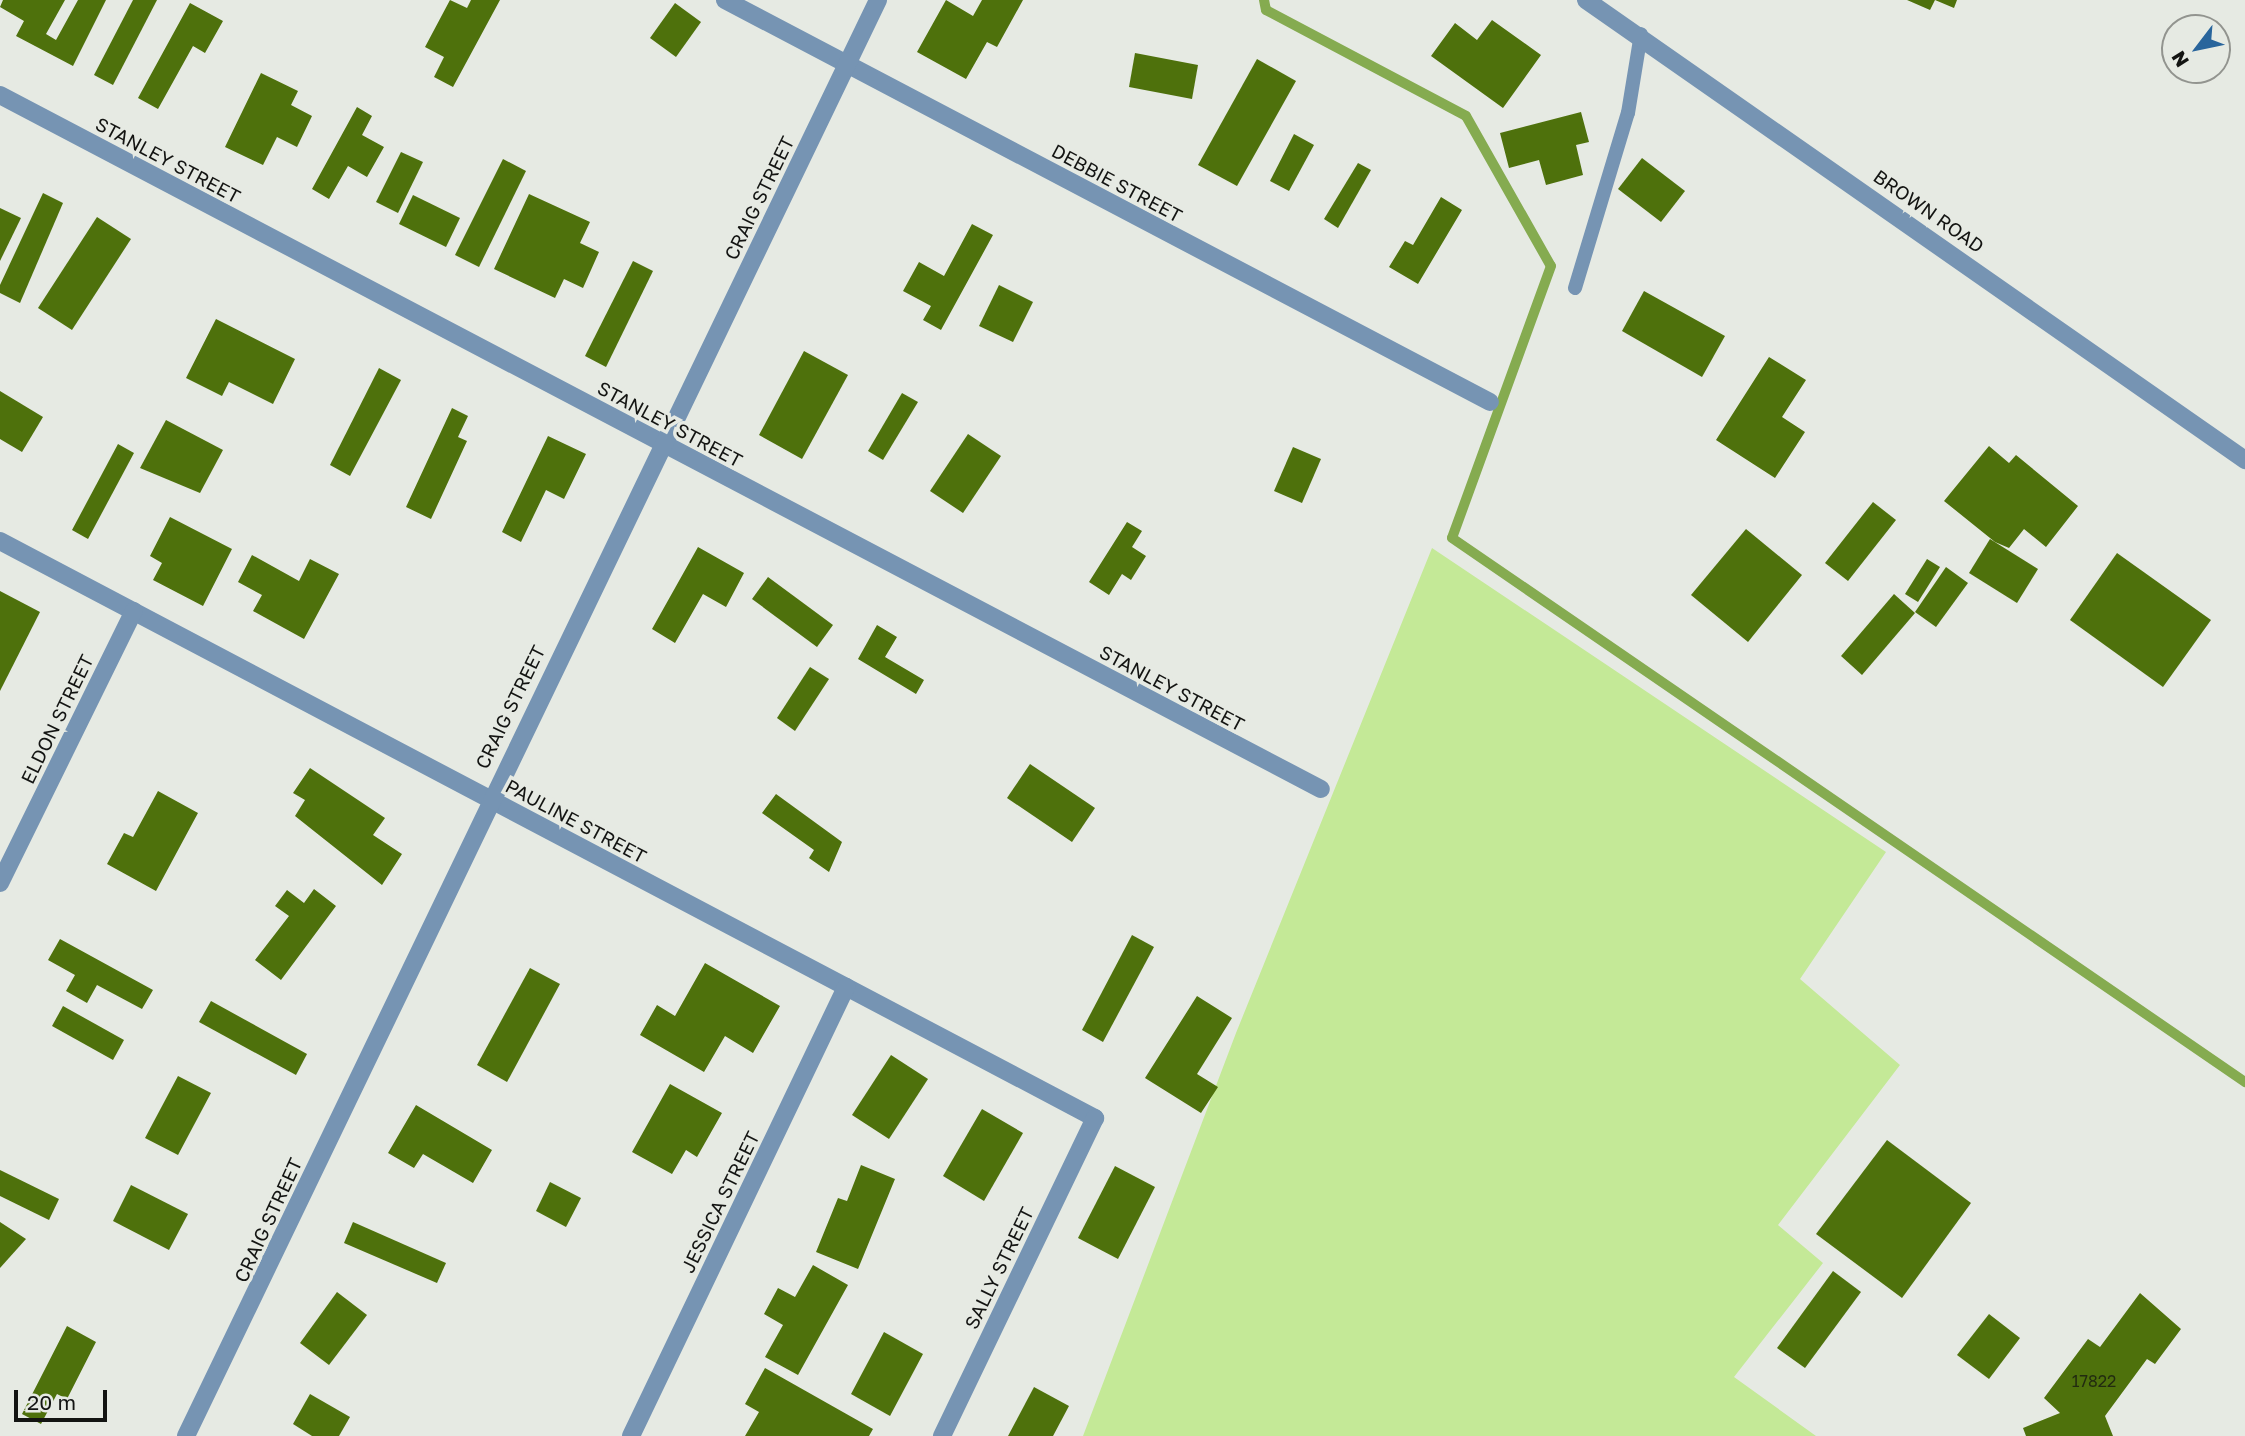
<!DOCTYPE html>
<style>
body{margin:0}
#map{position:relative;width:2245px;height:1436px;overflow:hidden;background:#e6eae3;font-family:"Golos Text",sans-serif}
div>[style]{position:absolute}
.green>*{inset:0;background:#c4e997}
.stream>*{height:10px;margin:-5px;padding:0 5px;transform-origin:5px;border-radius:5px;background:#85ab50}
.building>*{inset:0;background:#4e710c}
.lane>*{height:14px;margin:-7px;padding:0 7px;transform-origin:7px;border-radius:7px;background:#7694b3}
.street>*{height:18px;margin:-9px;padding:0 9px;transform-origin:9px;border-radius:9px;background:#7694b3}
span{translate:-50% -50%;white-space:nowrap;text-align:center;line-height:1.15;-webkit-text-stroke:7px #e6eae3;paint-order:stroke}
.number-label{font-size:16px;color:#222b10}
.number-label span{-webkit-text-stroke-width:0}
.street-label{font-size:19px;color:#131412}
.north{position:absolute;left:2161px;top:14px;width:70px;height:70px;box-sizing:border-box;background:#e6eae3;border:2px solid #92948f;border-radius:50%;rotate:238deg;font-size:19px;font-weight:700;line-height:28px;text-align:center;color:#131412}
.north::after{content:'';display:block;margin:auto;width:24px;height:32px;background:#29659c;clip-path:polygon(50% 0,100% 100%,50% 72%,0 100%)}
.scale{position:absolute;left:14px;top:1390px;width:93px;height:32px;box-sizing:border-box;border:4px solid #131412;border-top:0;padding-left:9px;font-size:21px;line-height:24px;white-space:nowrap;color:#131412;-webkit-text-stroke:5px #e6eae3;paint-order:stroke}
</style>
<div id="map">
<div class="green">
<div style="clip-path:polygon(1432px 548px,1886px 852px,1800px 979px,1900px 1065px,1778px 1225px,1823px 1263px,1734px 1377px,1816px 1436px,1083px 1436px,1236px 1033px)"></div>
</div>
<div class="stream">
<div style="left:1264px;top:0;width:10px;rotate:79deg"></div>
<div style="left:1266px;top:10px;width:226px;rotate:27.9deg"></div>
<div style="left:1466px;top:116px;width:172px;rotate:60.5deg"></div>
<div style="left:1551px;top:266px;width:289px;rotate:110deg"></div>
<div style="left:1452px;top:538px;width:962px;rotate:34.45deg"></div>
</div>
<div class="building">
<div style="clip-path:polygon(3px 0,65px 0,46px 34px,56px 40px,78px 0,106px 0,73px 66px,16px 36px,24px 21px,0 7px)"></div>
<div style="clip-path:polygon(133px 0,157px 0,113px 85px,94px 75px)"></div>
<div style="clip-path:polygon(450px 0,467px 8px,471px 0,500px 0,453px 87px,434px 77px,444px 57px,425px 47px)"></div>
<div style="clip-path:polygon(946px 0,973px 16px,982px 0,1023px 0,997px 47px,987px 42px,966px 79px,917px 52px)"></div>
<div style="clip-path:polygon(1907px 0,1957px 0,1954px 8px,1935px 0,1930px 10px)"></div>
<div style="clip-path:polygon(190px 3px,223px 21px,205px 53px,193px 46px,158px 109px,138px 98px)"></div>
<div style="clip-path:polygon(675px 3px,701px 22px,676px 57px,650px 38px)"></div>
<div style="clip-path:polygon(1492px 20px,1541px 55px,1503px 108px,1431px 56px,1455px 23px,1477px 40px)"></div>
<div style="clip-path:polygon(1135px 53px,1198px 65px,1192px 99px,1129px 87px)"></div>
<div style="clip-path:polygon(1257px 59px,1296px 81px,1237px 186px,1198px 165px)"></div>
<div style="clip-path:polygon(261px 73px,298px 91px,291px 105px,312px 116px,297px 147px,277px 137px,263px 165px,225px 147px)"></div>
<div style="clip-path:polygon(357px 107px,372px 116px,362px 135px,384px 147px,367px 177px,348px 166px,329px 199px,312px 189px)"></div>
<div style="clip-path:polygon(1581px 112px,1589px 142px,1576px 145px,1583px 175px,1546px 185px,1539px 160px,1509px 168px,1500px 133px)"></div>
<div style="clip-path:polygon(1294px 134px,1314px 145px,1289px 191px,1270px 181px)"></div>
<div style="clip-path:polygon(401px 152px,423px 162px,398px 213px,376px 202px)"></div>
<div style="clip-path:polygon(1642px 158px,1685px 191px,1661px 222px,1618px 189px)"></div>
<div style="clip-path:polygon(503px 159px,526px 171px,479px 267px,455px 255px)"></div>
<div style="clip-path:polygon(1358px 163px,1371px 170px,1338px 228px,1324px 219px)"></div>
<div style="clip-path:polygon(43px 193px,63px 203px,20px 303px,0 293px,0 285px)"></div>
<div style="clip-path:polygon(529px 194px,590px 222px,580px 243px,599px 252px,583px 288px,564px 279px,555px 298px,494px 269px)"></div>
<div style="clip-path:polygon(413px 195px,460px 218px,446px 247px,399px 224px)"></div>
<div style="clip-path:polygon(1441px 197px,1462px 210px,1418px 284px,1389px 267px,1405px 241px,1413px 245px)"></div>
<div style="clip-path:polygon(0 208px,21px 218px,0 261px)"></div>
<div style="clip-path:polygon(97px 217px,131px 239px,72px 330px,38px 308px)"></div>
<div style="clip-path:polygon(972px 224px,993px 235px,941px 330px,923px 320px,931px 306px,903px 291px,919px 262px,944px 276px)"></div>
<div style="clip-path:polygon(633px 261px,653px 271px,606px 367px,585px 356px)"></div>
<div style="clip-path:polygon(999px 285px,1033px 302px,1013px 342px,979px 326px)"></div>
<div style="clip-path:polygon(1644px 291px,1725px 336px,1702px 377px,1622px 331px)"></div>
<div style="clip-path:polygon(216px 319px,295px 359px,273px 404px,229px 382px,222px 396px,186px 378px)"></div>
<div style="clip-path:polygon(804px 351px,848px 375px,802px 459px,759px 435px)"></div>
<div style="clip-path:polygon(1769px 357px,1806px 380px,1782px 417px,1805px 432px,1775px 478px,1716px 440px)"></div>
<div style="clip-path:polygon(379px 368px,401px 380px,350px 476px,330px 465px)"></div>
<div style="clip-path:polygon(0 391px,43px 417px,22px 452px,0 439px)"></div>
<div style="clip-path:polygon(902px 393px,918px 402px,883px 460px,868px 451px)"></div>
<div style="clip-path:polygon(452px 408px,468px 416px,458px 437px,467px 441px,431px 519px,406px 507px)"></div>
<div style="clip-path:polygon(166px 420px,223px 450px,200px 493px,140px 468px)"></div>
<div style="clip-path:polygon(968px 434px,1001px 456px,963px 513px,930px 491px)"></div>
<div style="clip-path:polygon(548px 436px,586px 454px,564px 499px,546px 490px,521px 542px,502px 532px)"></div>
<div style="clip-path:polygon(118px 444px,134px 453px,88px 539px,72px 530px)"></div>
<div style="clip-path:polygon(1989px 446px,2009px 463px,2016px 455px,2078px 506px,2046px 547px,2024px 529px,2009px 548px,1995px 542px,1944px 501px)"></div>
<div style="clip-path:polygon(1293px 447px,1321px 459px,1302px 503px,1274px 491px)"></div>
<div style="clip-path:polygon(1873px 502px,1896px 520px,1848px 581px,1825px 563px)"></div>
<div style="clip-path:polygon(170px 517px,232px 549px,203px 606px,153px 580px,162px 563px,150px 556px)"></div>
<div style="clip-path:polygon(1127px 522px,1142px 531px,1132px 547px,1146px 556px,1131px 580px,1122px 574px,1109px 595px,1089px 582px)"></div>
<div style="clip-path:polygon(1746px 529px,1802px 575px,1748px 642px,1691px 595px)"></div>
<div style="clip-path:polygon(1990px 539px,2038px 569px,2017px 603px,1969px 573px)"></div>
<div style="clip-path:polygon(698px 547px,744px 573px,726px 607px,703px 594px,675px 643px,652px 629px)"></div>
<div style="clip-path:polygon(2117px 553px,2211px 620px,2163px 687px,2070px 620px)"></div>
<div style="clip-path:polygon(252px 555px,299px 581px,310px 559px,339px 574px,304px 639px,253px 611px,262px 595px,238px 582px)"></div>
<div style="clip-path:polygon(1927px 559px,1940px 567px,1918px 602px,1905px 594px)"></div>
<div style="clip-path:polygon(1946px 567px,1968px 583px,1936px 627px,1915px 612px)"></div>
<div style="clip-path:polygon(768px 577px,833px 625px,817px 647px,752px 599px)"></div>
<div style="clip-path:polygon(0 591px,40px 612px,0 691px)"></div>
<div style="clip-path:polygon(1894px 594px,1915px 613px,1862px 675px,1841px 656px)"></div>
<div style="clip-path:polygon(877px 625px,897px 637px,885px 657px,924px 680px,916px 694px,858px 659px)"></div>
<div style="clip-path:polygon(810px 667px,829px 679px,795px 731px,777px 718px)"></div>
<div style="clip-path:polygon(1030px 764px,1095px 808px,1072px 842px,1007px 798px)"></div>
<div style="clip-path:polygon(310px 768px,385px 818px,373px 835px,402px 854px,382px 885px,295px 816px,305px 800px,293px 793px)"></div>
<div style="clip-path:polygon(158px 791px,198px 813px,156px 891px,107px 864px,124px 833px,133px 837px)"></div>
<div style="clip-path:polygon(776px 794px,842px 842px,829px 872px,809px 858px,814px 850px,762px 813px)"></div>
<div style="clip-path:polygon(314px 889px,336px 906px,281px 980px,255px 960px,289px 916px,275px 906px,287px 890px,304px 903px)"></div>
<div style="clip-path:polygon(1132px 935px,1154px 947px,1103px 1042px,1082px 1030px)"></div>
<div style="clip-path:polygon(60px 939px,153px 990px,142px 1009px,97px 985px,87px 1003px,66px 991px,75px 975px,48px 960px)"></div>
<div style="clip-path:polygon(705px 963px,780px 1006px,753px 1053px,725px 1036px,704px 1072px,640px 1035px,657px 1005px,675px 1016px)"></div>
<div style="clip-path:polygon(530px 968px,560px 984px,507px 1082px,477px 1065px)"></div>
<div style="clip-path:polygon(1197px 996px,1232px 1018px,1197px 1074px,1218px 1087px,1201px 1113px,1145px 1078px)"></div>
<div style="clip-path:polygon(211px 1001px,307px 1054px,296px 1075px,199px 1022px)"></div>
<div style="clip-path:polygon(63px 1006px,124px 1040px,113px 1060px,52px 1026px)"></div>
<div style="clip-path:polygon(891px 1055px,928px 1079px,889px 1139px,852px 1115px)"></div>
<div style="clip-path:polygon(178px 1076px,211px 1093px,178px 1155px,145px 1138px)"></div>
<div style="clip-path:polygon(670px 1084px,722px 1113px,697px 1157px,686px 1150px,672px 1174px,632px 1152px)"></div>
<div style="clip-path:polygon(416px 1105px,492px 1150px,473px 1183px,423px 1154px,414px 1168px,388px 1153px)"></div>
<div style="clip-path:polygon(982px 1109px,1023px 1133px,984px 1201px,943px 1176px)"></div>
<div style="clip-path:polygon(1887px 1140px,1971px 1203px,1902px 1298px,1816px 1234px)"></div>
<div style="clip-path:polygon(861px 1165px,895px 1179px,858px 1269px,816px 1252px,838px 1198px,847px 1201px)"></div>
<div style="clip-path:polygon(1115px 1166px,1155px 1187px,1118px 1259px,1078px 1238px)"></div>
<div style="clip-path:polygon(0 1170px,59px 1199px,49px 1220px,0 1196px)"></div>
<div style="clip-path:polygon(550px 1182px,581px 1198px,566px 1227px,536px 1211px)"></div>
<div style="clip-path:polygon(131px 1185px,188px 1214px,169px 1250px,113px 1221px)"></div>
<div style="clip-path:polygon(0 1222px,26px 1239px,0 1268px)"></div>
<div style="clip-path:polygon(353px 1222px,446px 1263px,437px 1283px,344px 1243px)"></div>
<div style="clip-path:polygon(813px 1265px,848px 1285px,798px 1375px,765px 1357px,783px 1325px,764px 1314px,778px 1288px,795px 1297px)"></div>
<div style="clip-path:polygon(1833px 1271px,1861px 1292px,1805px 1368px,1777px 1348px)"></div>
<div style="clip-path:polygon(337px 1292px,367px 1315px,329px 1365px,300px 1343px)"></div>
<div style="clip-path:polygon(2140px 1293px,2181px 1329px,2155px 1364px,2147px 1359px,2105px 1416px,2113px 1436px,2026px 1436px,2023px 1428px,2060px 1413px,2044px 1398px,2088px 1339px,2100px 1347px)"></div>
<div style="clip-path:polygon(1989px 1314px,2020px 1338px,1989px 1379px,1957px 1355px)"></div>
<div style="clip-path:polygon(67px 1326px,96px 1342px,67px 1399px,57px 1394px,41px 1424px,22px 1414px)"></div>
<div style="clip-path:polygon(884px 1332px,923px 1354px,890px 1416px,851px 1394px)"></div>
<div style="clip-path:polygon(765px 1368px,873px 1429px,869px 1436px,745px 1436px,759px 1412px,745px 1404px)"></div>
<div style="clip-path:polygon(1034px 1387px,1069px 1406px,1053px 1436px,1008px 1436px)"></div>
<div style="clip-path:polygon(310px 1394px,350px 1417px,339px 1436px,312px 1436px,293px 1424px)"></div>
</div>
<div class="lane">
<div style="left:1575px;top:288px;width:183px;rotate:-73.2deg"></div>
<div style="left:1628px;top:113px;width:80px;rotate:-80.7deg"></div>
</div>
<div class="street">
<div style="left:725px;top:0;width:864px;rotate:27.72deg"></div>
<div style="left:1586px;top:0;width:804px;rotate:34.92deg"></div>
<div style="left:0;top:95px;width:1492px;rotate:27.72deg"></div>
<div style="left:0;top:541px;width:1238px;rotate:27.79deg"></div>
<div style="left:1095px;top:1118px;width:353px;rotate:115.7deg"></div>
<div style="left:0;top:883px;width:303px;rotate:-63.8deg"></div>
<div style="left:186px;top:1436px;width:1594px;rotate:-64.27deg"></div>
<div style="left:631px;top:1436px;width:498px;rotate:-64.4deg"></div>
</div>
<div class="number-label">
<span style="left:2094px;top:1381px">17822</span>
</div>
<div class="street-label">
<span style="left:168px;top:160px;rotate:28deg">STANLEY STREET</span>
<span style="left:1117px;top:183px;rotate:28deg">DEBBIE STREET</span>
<span style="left:759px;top:198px;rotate:-64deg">CRAIG STREET</span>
<span style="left:1929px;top:211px;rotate:35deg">BROWN ROAD</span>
<span style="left:670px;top:424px;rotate:28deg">STANLEY STREET</span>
<span style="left:1172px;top:688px;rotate:28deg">STANLEY STREET</span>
<span style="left:510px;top:707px;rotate:-64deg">CRAIG STREET</span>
<span style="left:57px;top:719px;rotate:-64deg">ELDON STREET</span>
<span style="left:576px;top:821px;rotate:28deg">PAULINE STREET</span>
<span style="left:720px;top:1202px;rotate:-64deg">JESSICA STREET</span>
<span style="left:268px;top:1220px;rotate:-65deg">CRAIG STREET</span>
<span style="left:999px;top:1268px;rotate:-64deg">SALLY STREET</span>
</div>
<div class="north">N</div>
<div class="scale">20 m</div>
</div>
